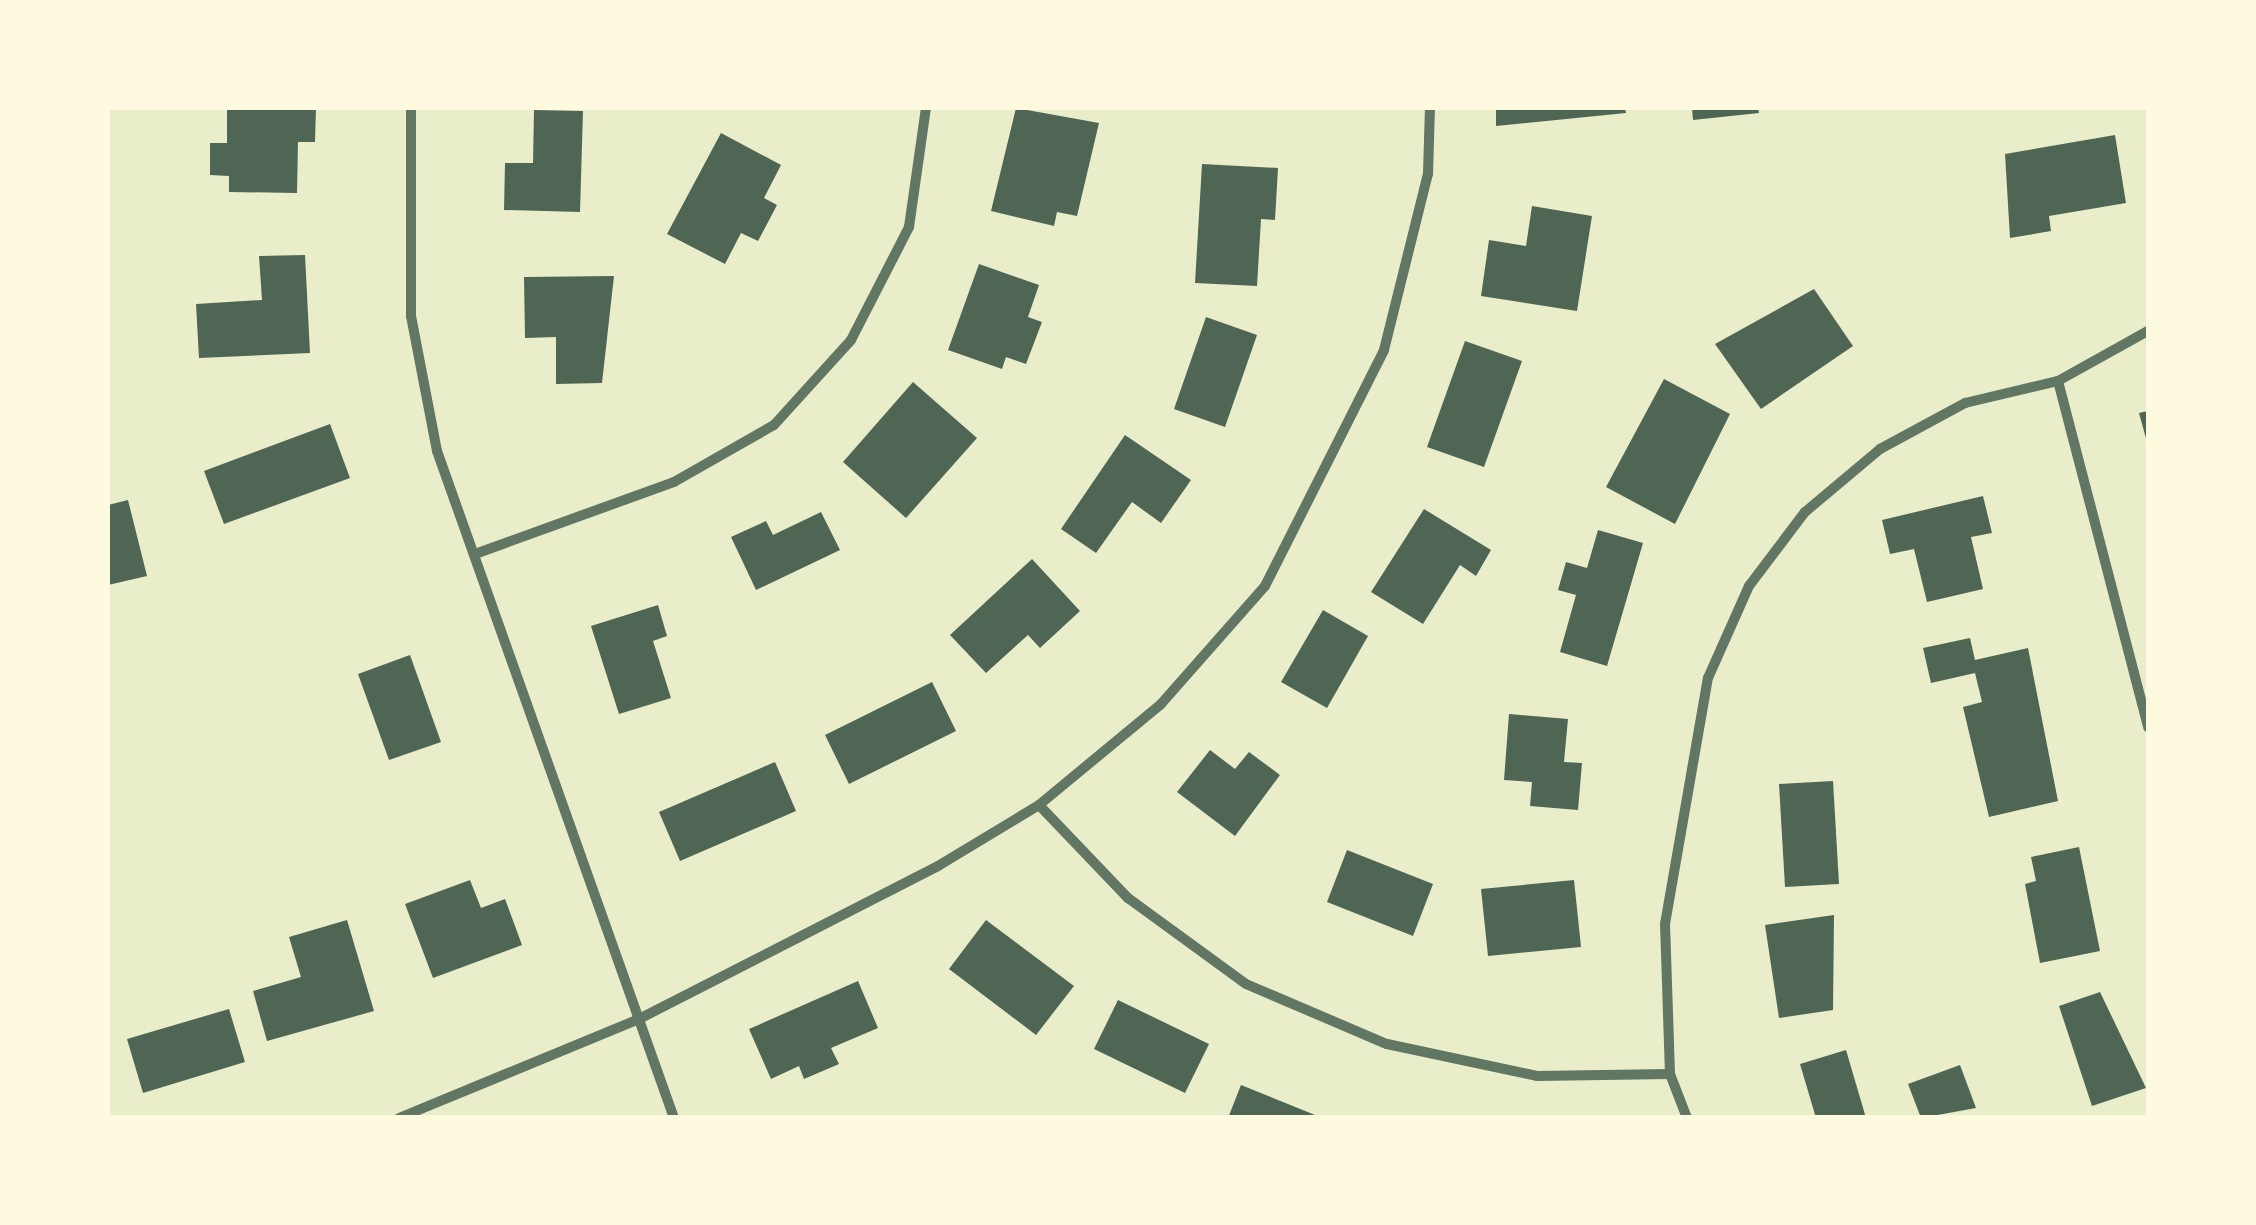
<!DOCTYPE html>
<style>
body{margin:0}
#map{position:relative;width:2256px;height:1225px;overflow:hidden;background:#e9edc9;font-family:"IBM Plex Serif",serif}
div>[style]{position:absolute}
.building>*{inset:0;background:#4f6655}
.minor>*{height:10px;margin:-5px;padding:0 5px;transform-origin:5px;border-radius:5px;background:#617663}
span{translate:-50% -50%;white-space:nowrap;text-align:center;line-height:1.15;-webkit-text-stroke:10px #fefae0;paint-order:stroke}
.frame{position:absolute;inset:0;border:110px solid #fefae0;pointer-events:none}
</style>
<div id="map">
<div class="building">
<div style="clip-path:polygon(227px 108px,316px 108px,315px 142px,298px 142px,297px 193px,229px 192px,229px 176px,210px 175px,210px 143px,227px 143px)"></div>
<div style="clip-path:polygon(1016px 108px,1099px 123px,1077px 216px,1057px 212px,1054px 226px,991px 211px)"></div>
<div style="clip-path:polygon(1496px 108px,1625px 108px,1626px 113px,1496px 126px)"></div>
<div style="clip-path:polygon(1692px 108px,1758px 108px,1759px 113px,1693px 120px)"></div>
<div style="clip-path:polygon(534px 110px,583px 111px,580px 212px,504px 210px,505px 163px,533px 163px)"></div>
<div style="clip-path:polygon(721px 133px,781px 165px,764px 198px,777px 205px,758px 241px,741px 233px,725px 264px,667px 234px)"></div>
<div style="clip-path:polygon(2115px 135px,2126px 203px,2049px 216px,2051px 231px,2010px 238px,2005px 154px)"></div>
<div style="clip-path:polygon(1202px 164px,1278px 168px,1275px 220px,1261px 219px,1257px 286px,1195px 283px)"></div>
<div style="clip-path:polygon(1532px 206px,1592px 216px,1577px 311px,1481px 296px,1489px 240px,1526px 246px)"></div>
<div style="clip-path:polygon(305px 255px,310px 353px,199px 358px,196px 304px,262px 300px,259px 256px)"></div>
<div style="clip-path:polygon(979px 264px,1039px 285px,1028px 317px,1042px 322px,1026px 364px,1006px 357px,1002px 369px,948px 350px)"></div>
<div style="clip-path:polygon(614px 276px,602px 383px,556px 384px,556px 337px,525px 338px,524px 277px)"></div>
<div style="clip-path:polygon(1814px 289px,1853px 346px,1761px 409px,1715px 344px)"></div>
<div style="clip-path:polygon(1206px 317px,1257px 335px,1225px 427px,1174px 409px)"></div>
<div style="clip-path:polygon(1465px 341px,1522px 361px,1484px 467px,1427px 447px)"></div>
<div style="clip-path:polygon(1664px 379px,1730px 414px,1675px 524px,1606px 487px)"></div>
<div style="clip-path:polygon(913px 382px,977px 438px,906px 518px,843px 462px)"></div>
<div style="clip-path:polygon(2148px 411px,2148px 442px,2147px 442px,2139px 413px)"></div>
<div style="clip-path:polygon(330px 424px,350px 478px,224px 524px,204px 471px)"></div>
<div style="clip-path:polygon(1125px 435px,1191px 480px,1161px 523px,1132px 502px,1096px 553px,1061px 529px)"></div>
<div style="clip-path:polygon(1983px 496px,1992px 533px,1971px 537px,1983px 589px,1927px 602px,1914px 549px,1890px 554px,1882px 520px)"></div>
<div style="clip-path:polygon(128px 500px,147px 576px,108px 585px,108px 505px)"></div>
<div style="clip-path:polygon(1424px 509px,1491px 550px,1476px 576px,1460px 565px,1423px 624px,1371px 592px)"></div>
<div style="clip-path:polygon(821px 512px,840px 550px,756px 590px,731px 537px,766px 521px,773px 535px)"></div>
<div style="clip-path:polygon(1598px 530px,1643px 543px,1607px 666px,1560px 652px,1576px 595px,1558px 590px,1566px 562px,1587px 568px)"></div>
<div style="clip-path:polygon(1032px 559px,1080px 611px,1040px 648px,1028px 635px,986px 673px,950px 635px)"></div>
<div style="clip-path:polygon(658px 605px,667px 636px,653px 641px,671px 698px,619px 714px,591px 626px)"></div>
<div style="clip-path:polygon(1323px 610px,1368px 636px,1327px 708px,1281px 682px)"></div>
<div style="clip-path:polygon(1970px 638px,1975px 660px,2028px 648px,2058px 801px,1989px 817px,1963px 707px,1982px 702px,1975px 673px,1931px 683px,1923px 648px)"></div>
<div style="clip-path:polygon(410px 655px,441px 742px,389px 760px,358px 674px)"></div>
<div style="clip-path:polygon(932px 682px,956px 731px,849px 784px,825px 735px)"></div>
<div style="clip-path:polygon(1509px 714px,1568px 719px,1564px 762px,1582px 763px,1578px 810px,1530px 806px,1532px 782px,1504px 780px)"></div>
<div style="clip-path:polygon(1210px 750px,1235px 769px,1249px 752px,1280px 775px,1235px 836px,1177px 792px)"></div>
<div style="clip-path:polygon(775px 762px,796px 811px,680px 861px,659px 812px)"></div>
<div style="clip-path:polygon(1833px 781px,1839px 884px,1785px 887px,1779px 784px)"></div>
<div style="clip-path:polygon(2079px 847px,2100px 951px,2040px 963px,2025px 884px,2036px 881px,2031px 857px)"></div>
<div style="clip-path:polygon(1347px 850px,1433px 884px,1413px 936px,1327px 902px)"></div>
<div style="clip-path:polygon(470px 880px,481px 908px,505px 899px,522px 945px,433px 978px,405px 904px)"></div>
<div style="clip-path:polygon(1574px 880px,1581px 947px,1488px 956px,1481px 889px)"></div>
<div style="clip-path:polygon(1834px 915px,1833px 1010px,1779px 1018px,1765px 925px)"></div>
<div style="clip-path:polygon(347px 920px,374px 1011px,267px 1041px,253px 991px,301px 977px,289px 937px)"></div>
<div style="clip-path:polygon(986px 920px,1074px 986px,1036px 1035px,949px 969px)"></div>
<div style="clip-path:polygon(858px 981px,878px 1028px,831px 1048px,839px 1064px,804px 1079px,799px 1066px,771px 1079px,749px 1029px)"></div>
<div style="clip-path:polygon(2100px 992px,2146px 1088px,2092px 1106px,2059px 1006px)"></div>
<div style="clip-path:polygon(1118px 1000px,1209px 1044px,1185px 1093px,1094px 1049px)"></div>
<div style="clip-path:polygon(229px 1009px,245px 1062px,143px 1093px,127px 1039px)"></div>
<div style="clip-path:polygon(1846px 1050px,1866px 1118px,1816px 1118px,1800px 1064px)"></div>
<div style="clip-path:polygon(1960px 1065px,1976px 1108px,1921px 1118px,1908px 1084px)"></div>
<div style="clip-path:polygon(1241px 1085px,1320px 1117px,1320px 1118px,1228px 1118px)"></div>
</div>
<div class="minor">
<div style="left:411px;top:108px;width:208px;rotate:90deg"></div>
<div style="left:411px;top:316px;width:137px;rotate:79.1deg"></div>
<div style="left:437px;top:451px;width:708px;rotate:70.44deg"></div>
<div style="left:2058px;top:381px;width:358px;rotate:75.4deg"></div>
<div style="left:475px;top:554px;width:212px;rotate:-19.9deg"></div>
<div style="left:674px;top:482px;width:115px;rotate:-29.7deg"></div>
<div style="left:774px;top:425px;width:115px;rotate:-47.8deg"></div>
<div style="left:851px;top:340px;width:127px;rotate:-62.8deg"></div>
<div style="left:909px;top:227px;width:120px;rotate:-81.9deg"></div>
<div style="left:1039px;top:805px;width:129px;rotate:46.3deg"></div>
<div style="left:1128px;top:898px;width:146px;rotate:36.1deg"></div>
<div style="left:1246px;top:984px;width:153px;rotate:23.1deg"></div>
<div style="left:1387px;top:1044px;width:153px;rotate:12deg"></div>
<div style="left:1537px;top:1076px;width:133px;rotate:-0.9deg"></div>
<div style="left:399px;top:1118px;width:260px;rotate:-22.4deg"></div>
<div style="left:639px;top:1019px;width:336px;rotate:-27.1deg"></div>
<div style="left:938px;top:866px;width:118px;rotate:-31.1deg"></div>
<div style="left:1039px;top:805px;width:158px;rotate:-39.6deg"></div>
<div style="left:1161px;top:704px;width:157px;rotate:-48.6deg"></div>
<div style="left:1265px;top:586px;width:264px;rotate:-63.2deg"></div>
<div style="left:1384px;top:350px;width:181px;rotate:-76deg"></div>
<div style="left:1428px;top:174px;width:66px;rotate:-88.3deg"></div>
<div style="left:1687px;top:1118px;width:47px;rotate:-111.1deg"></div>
<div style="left:1670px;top:1074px;width:150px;rotate:-91.9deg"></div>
<div style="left:1665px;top:924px;width:250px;rotate:-80.1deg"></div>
<div style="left:1708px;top:678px;width:101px;rotate:-66deg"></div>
<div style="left:1749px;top:586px;width:93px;rotate:-52.9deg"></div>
<div style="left:1805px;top:512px;width:98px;rotate:-40deg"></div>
<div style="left:1880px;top:449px;width:97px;rotate:-28.4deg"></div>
<div style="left:1965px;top:403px;width:96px;rotate:-13.3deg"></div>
<div style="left:2058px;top:381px;width:103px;rotate:-29.1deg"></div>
</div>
<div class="frame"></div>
</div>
